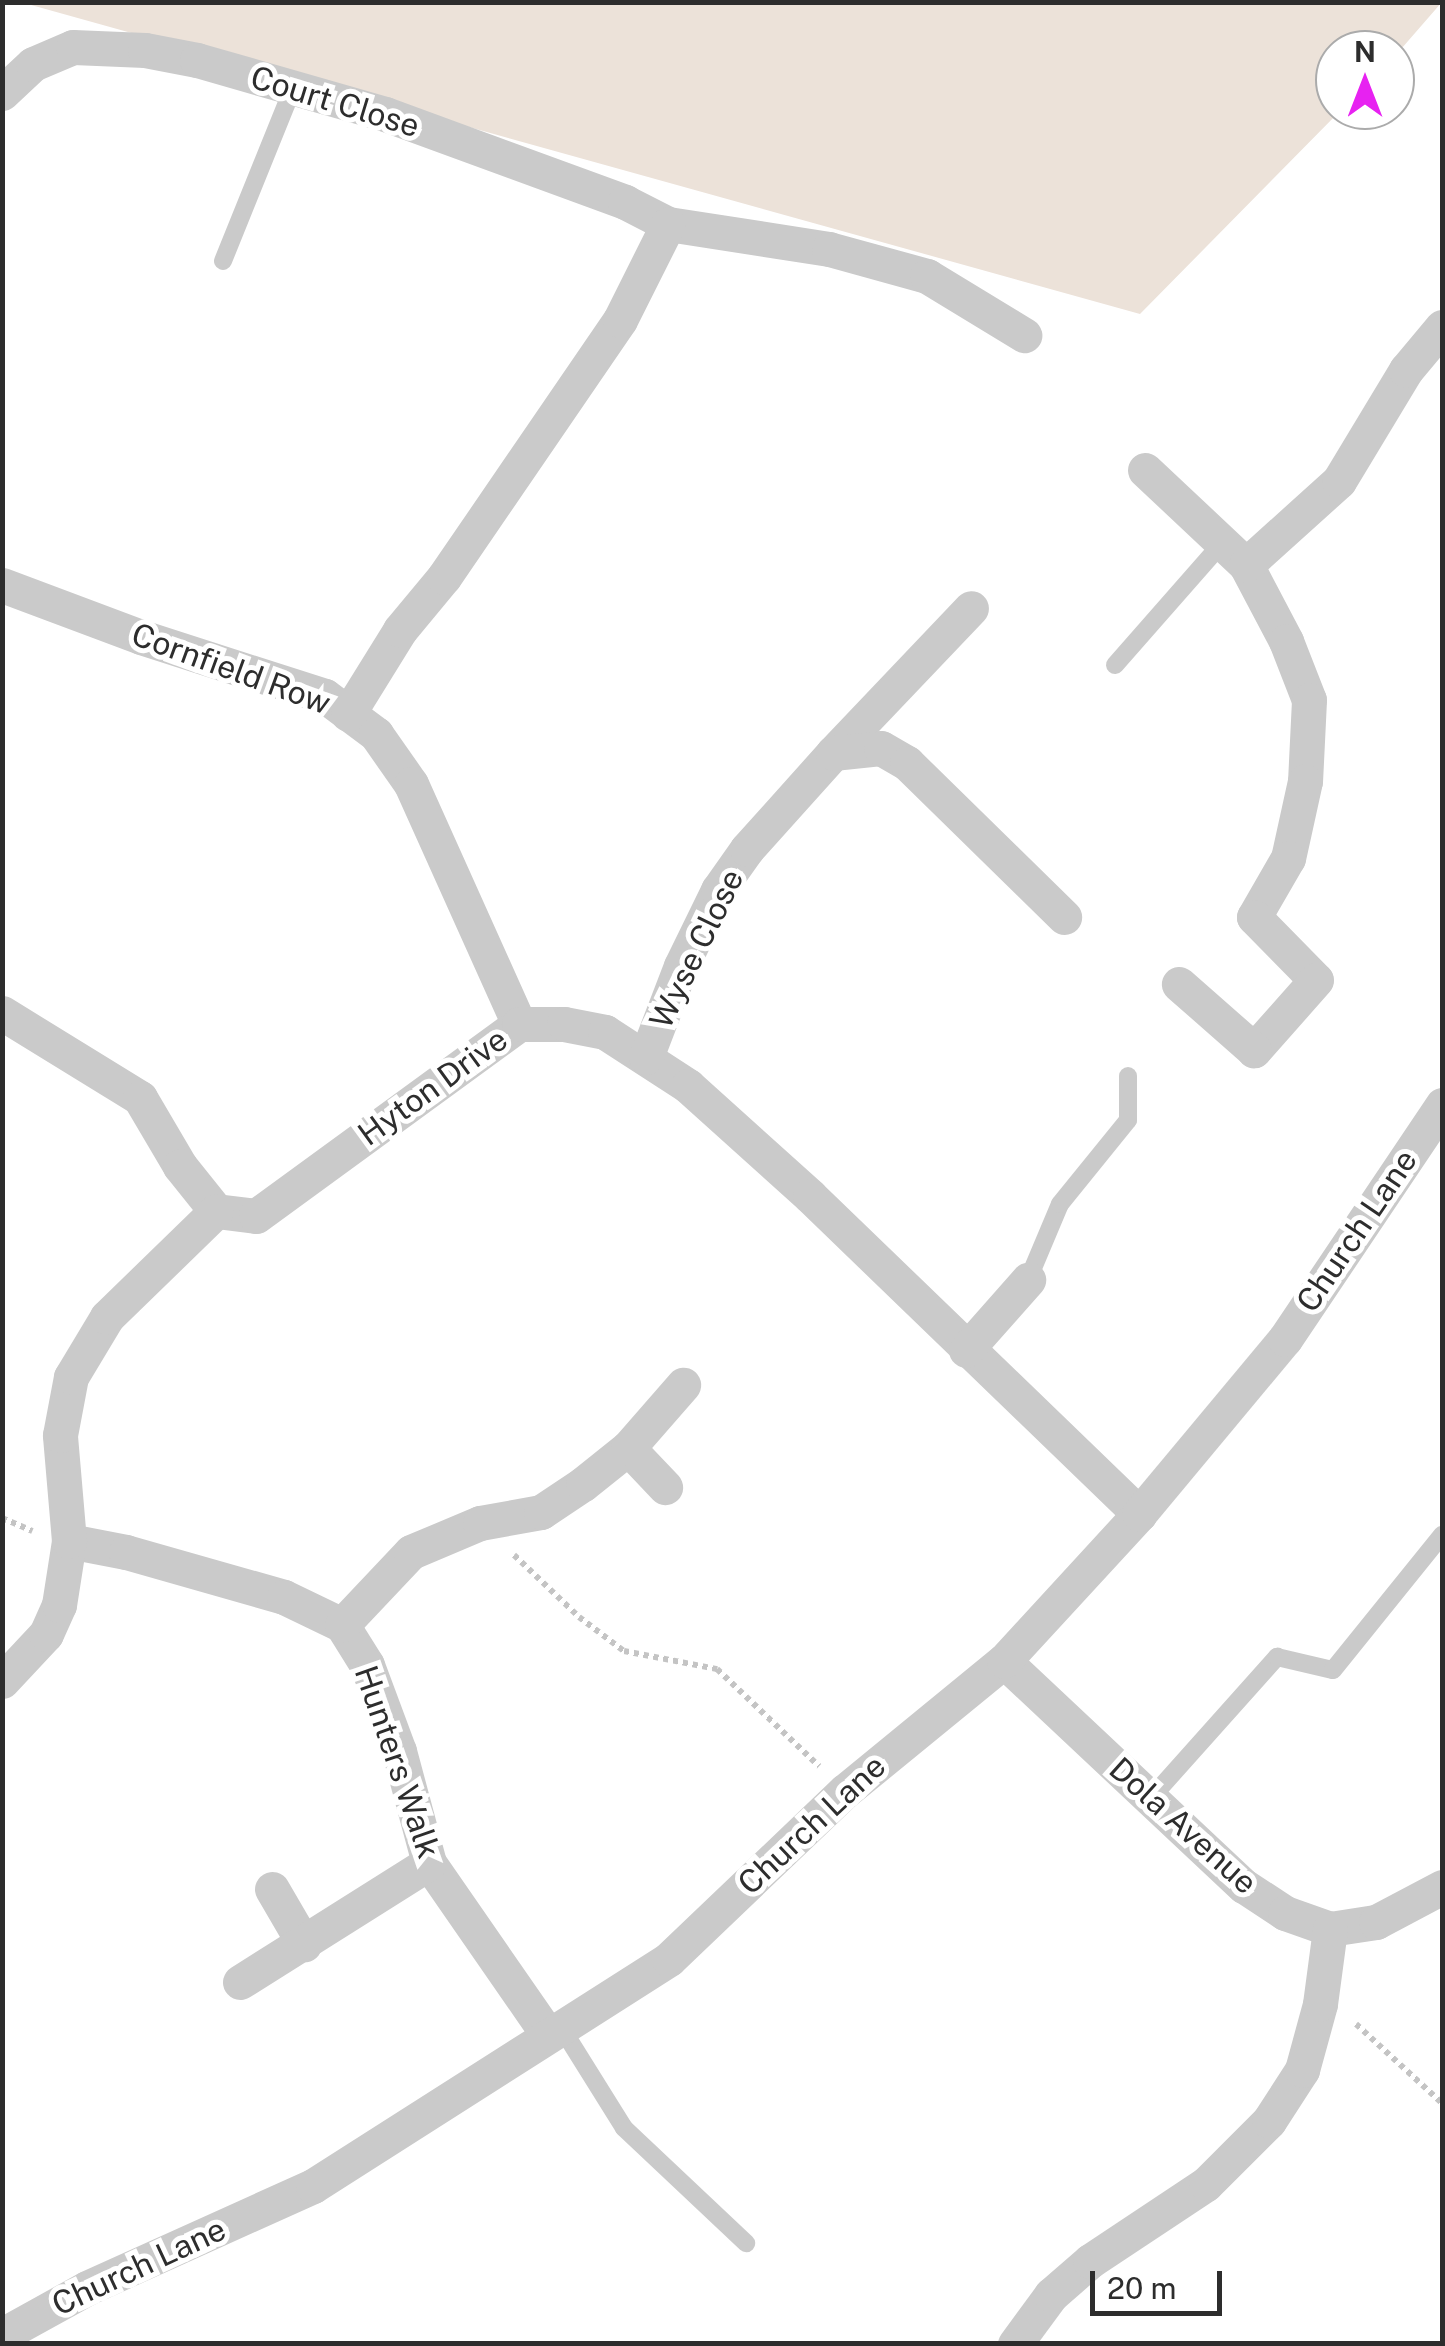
<!DOCTYPE html>
<style>
body{margin:0}
#map{position:relative;width:1445px;height:2346px;overflow:hidden;background:#fff;font-family:"Public Sans",sans-serif}
div>[style]{position:absolute}
.green>*{inset:0;background:#ece2d9}
.path>*{height:6px;margin-top:-3px;transform-origin:0;background:repeating-linear-gradient(90deg,#c4c4c4 0 5px,transparent 0 10px)}
.lane>*{height:18px;margin:-9px;padding:0 9px;transform-origin:9px;border-radius:9px;background:#cacaca}
.street>*{height:35px;margin:-17.5px;padding:0 17.5px;transform-origin:17.5px;border-radius:17.5px;background:#cacaca}
span{translate:-50% -50%;white-space:nowrap;text-align:center;line-height:1.15;-webkit-text-stroke:10px #fff;paint-order:stroke}
.street-label{font-size:32px;color:#2d2d2d}
.frame{position:absolute;inset:0;border:5px solid #2d2d2d;pointer-events:none}
.north{position:absolute;left:1315px;top:30px;width:100px;height:100px;box-sizing:border-box;background:#fff;border:2px solid #ababab;border-radius:50%;rotate:0deg;font-size:28px;font-weight:700;line-height:40px;text-align:center;color:#2d2d2d}
.north::after{content:'';display:block;margin:auto;width:35px;height:45px;background:#e722f1;clip-path:polygon(50% 0,100% 100%,50% 72%,0 100%)}
.scale{position:absolute;left:1090px;top:2271px;width:132px;height:45px;box-sizing:border-box;border:5px solid #2d2d2d;border-top:0;padding-left:12px;font-size:30px;line-height:35px;white-space:nowrap;color:#2d2d2d;-webkit-text-stroke:8px #fff;paint-order:stroke}
</style>
<div id="map">
<div class="green">
<div style="clip-path:polygon(1442px 2px,1395px 56px,1395px 50px,1335px 50px,1335px 110px,1341px 110px,1140px 314px,24px 3px)"></div>
</div>
<div class="path">
<div style="left:2px;top:1518px;width:33px;rotate:23deg"></div>
<div style="left:514px;top:1555px;width:90px;rotate:43.6deg"></div>
<div style="left:579px;top:1617px;width:56px;rotate:37.1deg"></div>
<div style="left:624px;top:1651px;width:95px;rotate:11deg"></div>
<div style="left:717px;top:1669px;width:141px;rotate:43.6deg"></div>
<div style="left:1356px;top:2024px;width:117px;rotate:42.6deg"></div>
</div>
<div class="lane">
<div style="left:223px;top:261px;width:187px;rotate:-68deg"></div>
<div style="left:1115px;top:665px;width:164px;rotate:-48.7deg"></div>
<div style="left:1028px;top:1280px;width:82px;rotate:-67.2deg"></div>
<div style="left:1060px;top:1204px;width:108px;rotate:-51deg"></div>
<div style="left:1128px;top:1120px;width:44px;rotate:-90deg"></div>
<div style="left:1150px;top:1799px;width:191px;rotate:-48.2deg"></div>
<div style="left:1277px;top:1657px;width:57px;rotate:13.1deg"></div>
<div style="left:1333px;top:1670px;width:174px;rotate:-51.1deg"></div>
<div style="left:561px;top:2027px;width:119px;rotate:58deg"></div>
<div style="left:624px;top:2128px;width:168px;rotate:43.3deg"></div>
</div>
<div class="street">
<div style="left:2px;top:93px;width:42px;rotate:-43.1deg"></div>
<div style="left:33px;top:64px;width:43px;rotate:-23deg"></div>
<div style="left:73px;top:47px;width:72px;rotate:2.4deg"></div>
<div style="left:145px;top:50px;width:53px;rotate:10.9deg"></div>
<div style="left:197px;top:60px;width:196px;rotate:16deg"></div>
<div style="left:385px;top:114px;width:256px;rotate:20.1deg"></div>
<div style="left:625px;top:202px;width:48px;rotate:27.1deg"></div>
<div style="left:668px;top:224px;width:163px;rotate:8.8deg"></div>
<div style="left:829px;top:249px;width:102px;rotate:15.4deg"></div>
<div style="left:927px;top:276px;width:114px;rotate:31.3deg"></div>
<div style="left:1145px;top:470px;width:139px;rotate:43.2deg"></div>
<div style="left:1246px;top:565px;width:86px;rotate:62.2deg"></div>
<div style="left:1286px;top:641px;width:63px;rotate:68.7deg"></div>
<div style="left:1309px;top:700px;width:81px;rotate:92.8deg"></div>
<div style="left:1305px;top:781px;width:79px;rotate:102.4deg"></div>
<div style="left:1288px;top:858px;width:68px;rotate:120deg"></div>
<div style="left:1254px;top:917px;width:88px;rotate:45.5deg"></div>
<div style="left:1316px;top:980px;width:94px;rotate:131.5deg"></div>
<div style="left:1254px;top:1050px;width:100px;rotate:-138.7deg"></div>
<div style="left:1246px;top:565px;width:125px;rotate:-42.1deg"></div>
<div style="left:1339px;top:481px;width:130px;rotate:-58.9deg"></div>
<div style="left:1406px;top:370px;width:56px;rotate:-50.1deg"></div>
<div style="left:2px;top:585px;width:148px;rotate:20.5deg"></div>
<div style="left:141px;top:637px;width:193px;rotate:17.8deg"></div>
<div style="left:325px;top:696px;width:64px;rotate:36.7deg"></div>
<div style="left:376px;top:734px;width:61px;rotate:55deg"></div>
<div style="left:411px;top:784px;width:263px;rotate:65.8deg"></div>
<div style="left:348px;top:714px;width:99px;rotate:-58.2deg"></div>
<div style="left:400px;top:630px;width:69px;rotate:-50.3deg"></div>
<div style="left:444px;top:577px;width:311px;rotate:-55.6deg"></div>
<div style="left:620px;top:320px;width:107px;rotate:-63.4deg"></div>
<div style="left:833px;top:753px;width:200px;rotate:-46.4deg"></div>
<div style="left:2px;top:1013px;width:162px;rotate:31.6deg"></div>
<div style="left:140px;top:1098px;width:79px;rotate:59.5deg"></div>
<div style="left:180px;top:1166px;width:58px;rotate:51.3deg"></div>
<div style="left:216px;top:1211px;width:40px;rotate:7.1deg"></div>
<div style="left:256px;top:1216px;width:326px;rotate:-36.1deg"></div>
<div style="left:519px;top:1024px;width:45px"></div>
<div style="left:564px;top:1024px;width:42px;rotate:11deg"></div>
<div style="left:605px;top:1032px;width:99px;rotate:33deg"></div>
<div style="left:688px;top:1086px;width:164px;rotate:42deg"></div>
<div style="left:810px;top:1196px;width:458px;rotate:44deg"></div>
<div style="left:646px;top:1057px;width:97px;rotate:-69deg"></div>
<div style="left:681px;top:966px;width:85px;rotate:-64deg"></div>
<div style="left:718px;top:890px;width:50px;rotate:-54.7deg"></div>
<div style="left:747px;top:849px;width:129px;rotate:-48.1deg"></div>
<div style="left:833px;top:753px;width:48px;rotate:-5.9deg"></div>
<div style="left:881px;top:748px;width:30px;rotate:30deg"></div>
<div style="left:907px;top:763px;width:220px;rotate:44.4deg"></div>
<div style="left:966px;top:1350px;width:94px;rotate:-48.5deg"></div>
<div style="left:628px;top:1448px;width:54px;rotate:46.5deg"></div>
<div style="left:69px;top:1541px;width:58px;rotate:10.9deg"></div>
<div style="left:126px;top:1552px;width:164px;rotate:15.9deg"></div>
<div style="left:284px;top:1597px;width:64px;rotate:25.8deg"></div>
<div style="left:342px;top:1625px;width:47px;rotate:58deg"></div>
<div style="left:367px;top:1665px;width:92px;rotate:69.6deg"></div>
<div style="left:399px;top:1751px;width:116px;rotate:75deg"></div>
<div style="left:429px;top:1863px;width:209px;rotate:55.3deg"></div>
<div style="left:342px;top:1625px;width:100px;rotate:-46.6deg"></div>
<div style="left:411px;top:1552px;width:75px;rotate:-22.8deg"></div>
<div style="left:480px;top:1523px;width:62px;rotate:-10.2deg"></div>
<div style="left:541px;top:1512px;width:50px;rotate:-33.7deg"></div>
<div style="left:583px;top:1484px;width:58px;rotate:-38.7deg"></div>
<div style="left:628px;top:1448px;width:84px;rotate:-48.9deg"></div>
<div style="left:1004px;top:1661px;width:329px;rotate:43.2deg"></div>
<div style="left:1244px;top:1886px;width:49px;rotate:33.4deg"></div>
<div style="left:1285px;top:1913px;width:48px;rotate:19.6deg"></div>
<div style="left:1330px;top:1929px;width:47px;rotate:-8.7deg"></div>
<div style="left:1376px;top:1922px;width:75px;rotate:-27.9deg"></div>
<div style="left:2px;top:1681px;width:64px;rotate:-46.9deg"></div>
<div style="left:46px;top:1634px;width:32px;rotate:-66deg"></div>
<div style="left:59px;top:1605px;width:65px;rotate:-81.1deg"></div>
<div style="left:69px;top:1541px;width:106px;rotate:-94.9deg"></div>
<div style="left:60px;top:1435px;width:59px;rotate:-79.3deg"></div>
<div style="left:71px;top:1377px;width:70px;rotate:-59deg"></div>
<div style="left:107px;top:1317px;width:152px;rotate:-44.2deg"></div>
<div style="left:272px;top:1889px;width:64px;rotate:59.8deg"></div>
<div style="left:240px;top:1982px;width:223px;rotate:-32.2deg"></div>
<div style="left:2px;top:2335px;width:97px;rotate:-28.9deg"></div>
<div style="left:87px;top:2288px;width:248px;rotate:-24.3deg"></div>
<div style="left:313px;top:2186px;width:422px;rotate:-32.5deg"></div>
<div style="left:669px;top:1959px;width:243px;rotate:-43.7deg"></div>
<div style="left:845px;top:1791px;width:205px;rotate:-39.3deg"></div>
<div style="left:1004px;top:1661px;width:200px;rotate:-47.4deg"></div>
<div style="left:1139px;top:1514px;width:228px;rotate:-50.2deg"></div>
<div style="left:1285px;top:1339px;width:282px;rotate:-56.1deg"></div>
<div style="left:1015px;top:2344px;width:61px;rotate:-53.7deg"></div>
<div style="left:1051px;top:2295px;width:52px;rotate:-41.1deg"></div>
<div style="left:1090px;top:2261px;width:139px;rotate:-33.6deg"></div>
<div style="left:1206px;top:2184px;width:89px;rotate:-45deg"></div>
<div style="left:1269px;top:2121px;width:61px;rotate:-57.1deg"></div>
<div style="left:1302px;top:2070px;width:68px;rotate:-74.7deg"></div>
<div style="left:1320px;top:2004px;width:76px;rotate:-82.4deg"></div>
</div>
<div class="street-label">
<span style="left:335px;top:102px;rotate:17deg">Court Close</span>
<span style="left:231px;top:669px;rotate:20deg">Cornfield Row</span>
<span style="left:697px;top:949px;rotate:-64deg">Wyse Close</span>
<span style="left:433px;top:1087px;rotate:-36deg">Hyton Drive</span>
<span style="left:1357px;top:1231px;rotate:-56deg">Church Lane</span>
<span style="left:397px;top:1762px;rotate:71deg">Hunters Walk</span>
<span style="left:812px;top:1825px;rotate:-43deg">Church Lane</span>
<span style="left:1183px;top:1826px;rotate:42deg">Dola Avenue</span>
<span style="left:139px;top:2267px;rotate:-25deg">Church Lane</span>
</div>
<div class="frame"></div>
<div class="north">N</div>
<div class="scale">20 m</div>
</div>
